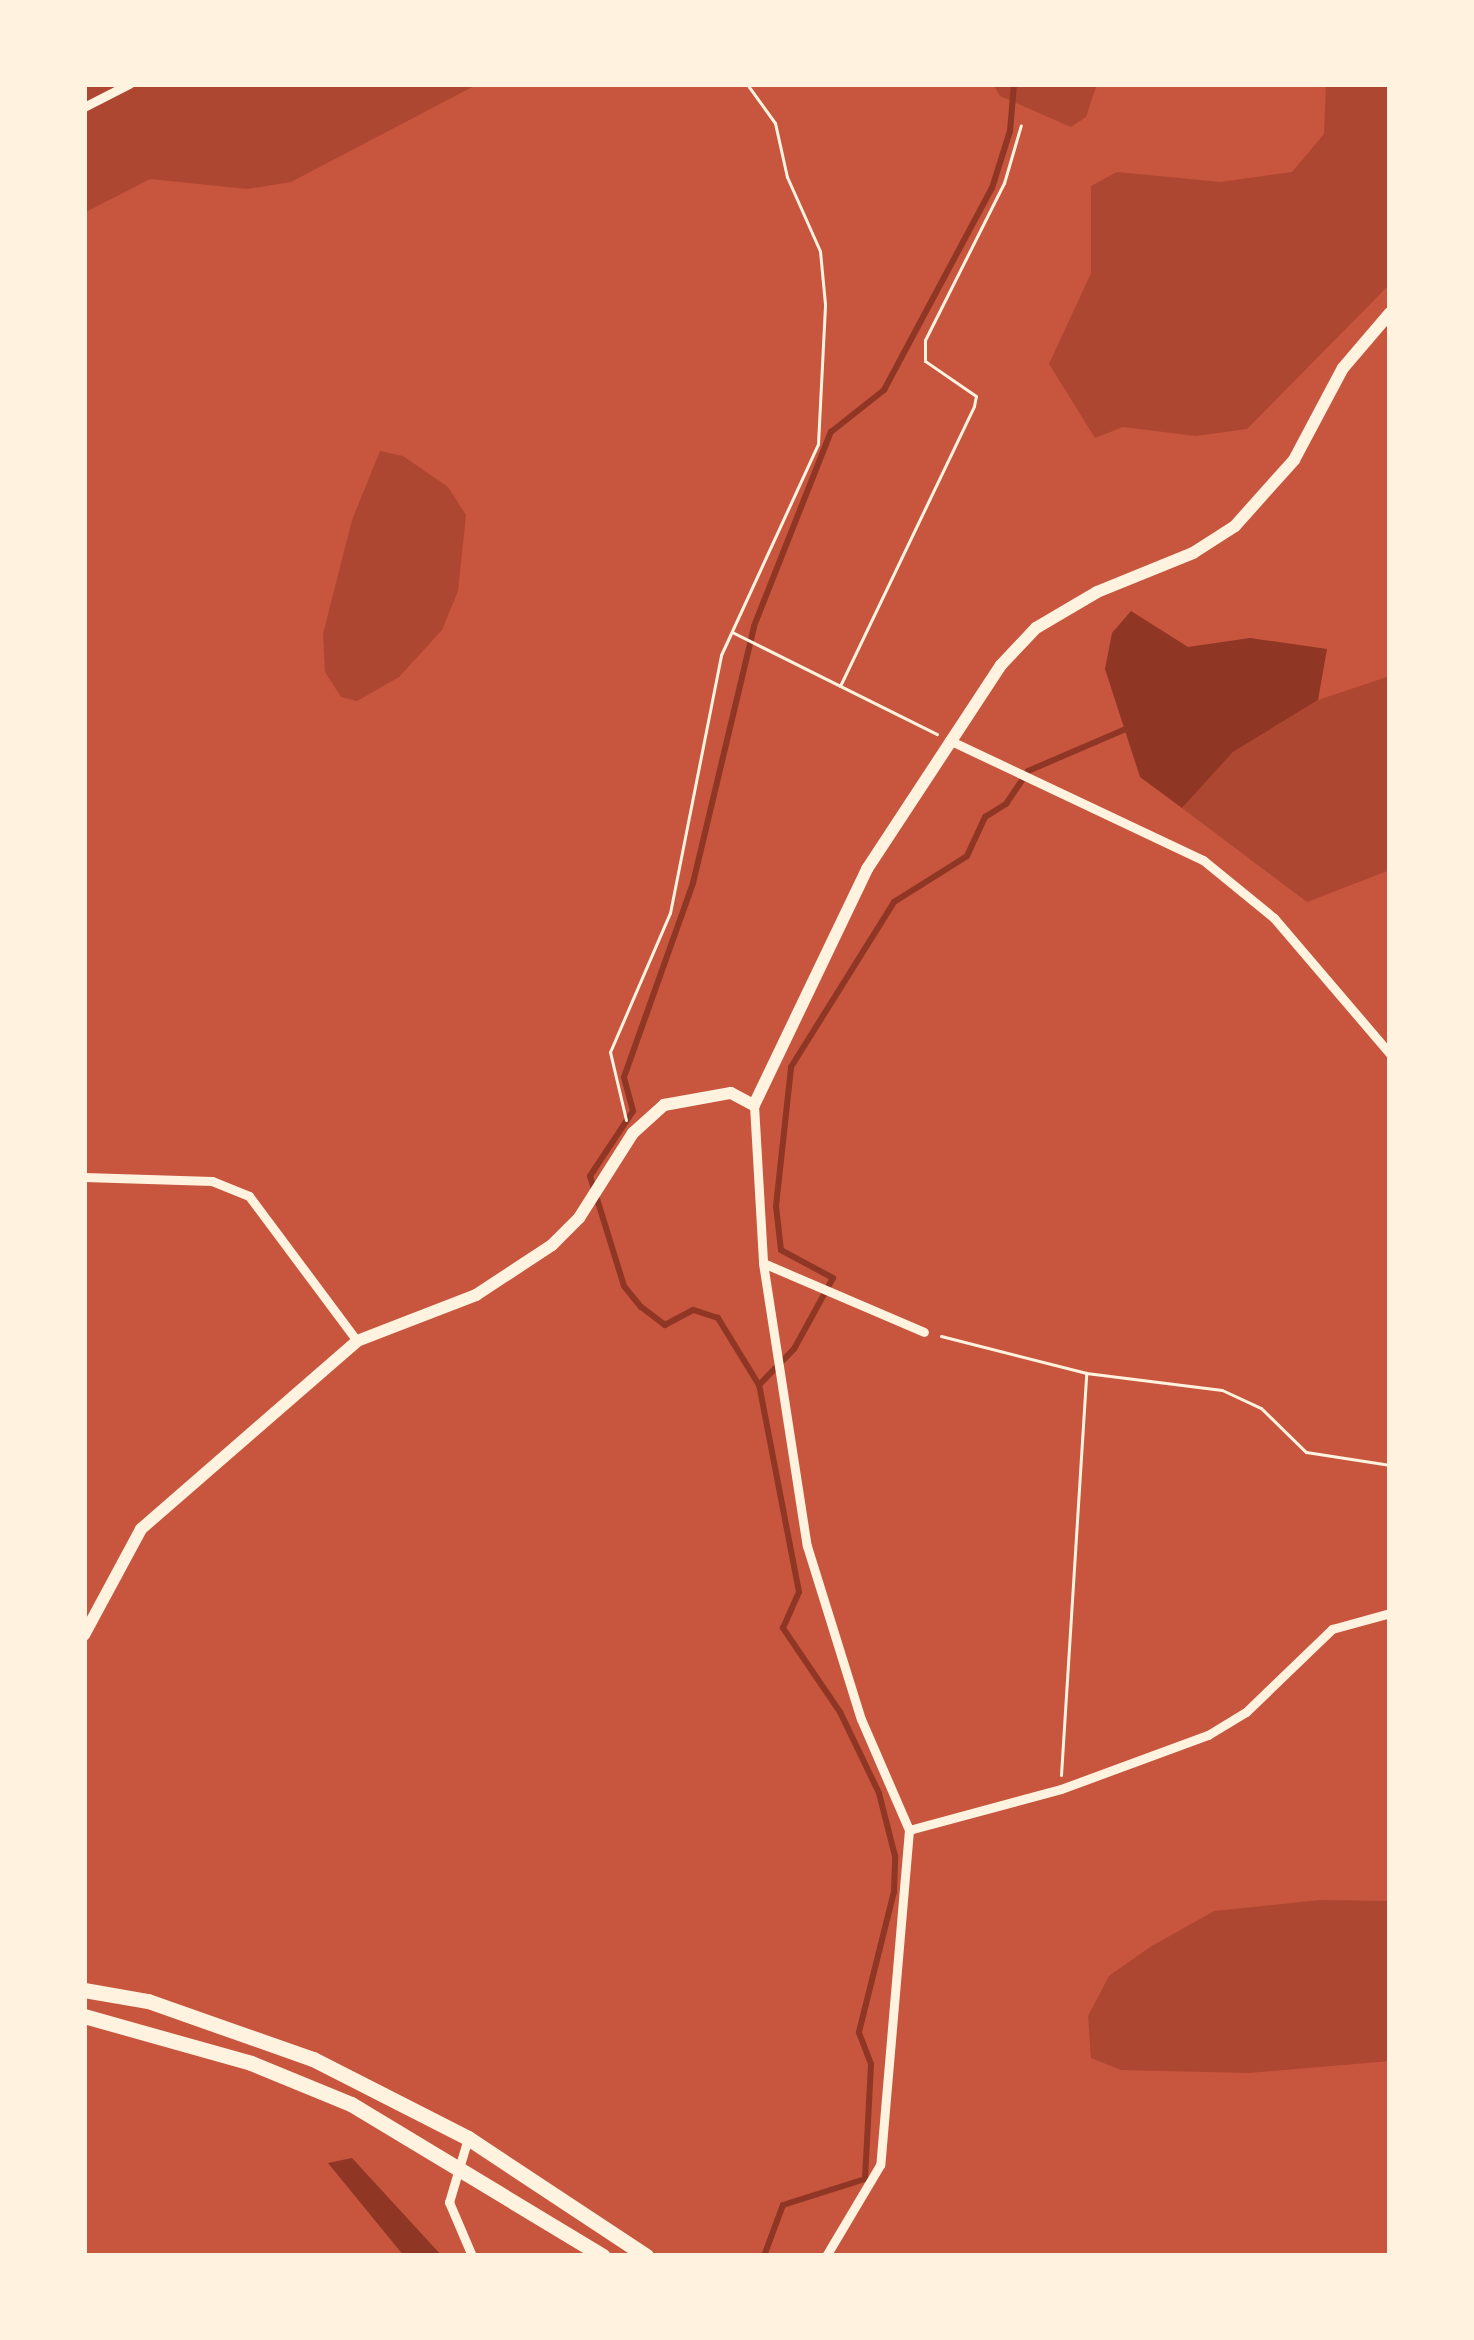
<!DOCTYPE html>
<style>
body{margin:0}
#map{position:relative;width:1474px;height:2340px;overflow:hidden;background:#c8553d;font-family:Barlow,sans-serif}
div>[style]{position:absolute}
.green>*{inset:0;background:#ae4732}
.water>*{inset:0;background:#8f3625}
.stream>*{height:6px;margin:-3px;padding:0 3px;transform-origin:3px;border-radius:3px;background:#8f3625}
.path>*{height:3px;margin:-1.5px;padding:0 1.5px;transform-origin:1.5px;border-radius:1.5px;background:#fff3e0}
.minor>*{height:9px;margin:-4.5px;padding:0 4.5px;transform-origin:4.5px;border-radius:4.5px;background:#fff3e0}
.tertiary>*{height:12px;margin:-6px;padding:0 6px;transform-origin:6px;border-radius:6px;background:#fff3e0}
.trunk>*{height:15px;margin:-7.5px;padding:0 7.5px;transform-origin:7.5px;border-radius:7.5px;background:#fff3e0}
span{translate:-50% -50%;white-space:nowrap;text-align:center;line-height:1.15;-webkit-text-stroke:9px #fff3e0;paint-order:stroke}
.frame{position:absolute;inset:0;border:87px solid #fff3e0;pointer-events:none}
</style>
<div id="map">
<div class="green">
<div style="clip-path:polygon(84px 84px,478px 84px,291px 182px,247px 189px,150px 179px,84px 213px)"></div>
<div style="clip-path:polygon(993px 84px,1097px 84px,1086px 117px,1071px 127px,1000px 96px)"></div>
<div style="clip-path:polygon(1326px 84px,1390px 84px,1390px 284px,1247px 429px,1196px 436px,1123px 427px,1095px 438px,1049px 364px,1091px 273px,1091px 186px,1117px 172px,1221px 182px,1292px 172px,1324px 134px)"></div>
<div style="clip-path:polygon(380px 451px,403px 456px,448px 487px,466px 515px,458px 591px,442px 630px,399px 677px,357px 701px,341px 697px,325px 672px,323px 634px,352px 520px)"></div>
<div style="clip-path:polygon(1390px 676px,1390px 870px,1307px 902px,1182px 808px,1233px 752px,1318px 700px)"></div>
<div style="clip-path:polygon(1320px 1900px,1390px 1901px,1390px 2061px,1248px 2073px,1121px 2070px,1091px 2058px,1088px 2016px,1109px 1976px,1150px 1947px,1214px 1911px)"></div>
</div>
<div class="water">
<div style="clip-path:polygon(1131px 611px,1188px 647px,1250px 638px,1327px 649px,1318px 700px,1233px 752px,1182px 808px,1140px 777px,1105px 669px,1112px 633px)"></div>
<div style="clip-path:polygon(352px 2158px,442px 2256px,404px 2256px,328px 2163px)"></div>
</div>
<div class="stream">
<div style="left:759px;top:1385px;width:50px;rotate:-45.8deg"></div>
<div style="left:794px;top:1349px;width:81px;rotate:-61.2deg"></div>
<div style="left:833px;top:1278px;width:59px;rotate:-151.7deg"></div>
<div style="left:781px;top:1250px;width:44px;rotate:-96.5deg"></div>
<div style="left:776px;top:1206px;width:140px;rotate:-83.8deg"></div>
<div style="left:791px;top:1067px;width:195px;rotate:-58deg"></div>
<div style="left:894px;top:902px;width:86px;rotate:-32.2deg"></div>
<div style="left:967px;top:856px;width:43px;rotate:-65.2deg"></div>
<div style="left:985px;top:817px;width:25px;rotate:-32deg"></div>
<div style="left:1006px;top:804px;width:40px;rotate:-56deg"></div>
<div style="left:1028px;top:771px;width:109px;rotate:-23.3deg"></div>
<div style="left:764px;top:2256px;width:54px;rotate:-69.6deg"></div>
<div style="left:783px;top:2205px;width:86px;rotate:-17.6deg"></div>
<div style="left:865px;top:2179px;width:115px;rotate:-87deg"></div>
<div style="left:871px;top:2064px;width:34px;rotate:-111deg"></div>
<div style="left:859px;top:2032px;width:144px;rotate:-76deg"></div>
<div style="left:894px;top:1892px;width:36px;rotate:-88deg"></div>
<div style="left:895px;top:1856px;width:65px;rotate:-104.3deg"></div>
<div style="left:879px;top:1793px;width:90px;rotate:-115.7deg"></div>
<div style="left:840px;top:1712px;width:102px;rotate:-124.2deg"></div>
<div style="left:783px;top:1628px;width:39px;rotate:-66deg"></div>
<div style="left:799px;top:1592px;width:211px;rotate:-100.9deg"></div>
<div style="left:759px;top:1385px;width:79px;rotate:-121.5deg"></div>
<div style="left:718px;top:1318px;width:26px;rotate:-162deg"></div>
<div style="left:693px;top:1310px;width:32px;rotate:152deg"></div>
<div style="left:665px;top:1325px;width:30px;rotate:-143deg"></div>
<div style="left:641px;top:1307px;width:27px;rotate:-129deg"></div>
<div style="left:624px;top:1286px;width:115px;rotate:-107.2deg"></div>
<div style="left:590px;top:1176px;width:78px;rotate:-56.5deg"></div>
<div style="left:633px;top:1111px;width:35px;rotate:-105deg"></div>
<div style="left:624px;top:1077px;width:206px;rotate:-70.4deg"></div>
<div style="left:693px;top:883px;width:264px;rotate:-76.6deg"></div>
<div style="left:754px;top:626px;width:209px;rotate:-68.4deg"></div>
<div style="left:831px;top:432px;width:68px;rotate:-38.4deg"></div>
<div style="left:884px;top:390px;width:229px;rotate:-61.9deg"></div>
<div style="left:992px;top:188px;width:60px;rotate:-72.5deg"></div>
<div style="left:1010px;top:131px;width:47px;rotate:-85.1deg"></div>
</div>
<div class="path">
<div style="left:732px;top:632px;width:229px;rotate:26.5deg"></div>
<div style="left:840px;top:686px;width:310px;rotate:-64.4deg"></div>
<div style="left:974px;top:406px;width:10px;rotate:-79deg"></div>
<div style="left:976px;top:396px;width:62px;rotate:-145.5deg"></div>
<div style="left:925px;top:361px;width:21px;rotate:-90deg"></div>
<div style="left:925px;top:340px;width:176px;rotate:-63.3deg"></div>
<div style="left:1004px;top:183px;width:60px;rotate:-73.7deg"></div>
<div style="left:626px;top:1120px;width:70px;rotate:-103.2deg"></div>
<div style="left:610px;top:1052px;width:151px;rotate:-66.7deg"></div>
<div style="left:670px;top:913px;width:263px;rotate:-78.8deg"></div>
<div style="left:721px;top:655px;width:232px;rotate:-65.3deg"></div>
<div style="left:818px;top:444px;width:140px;rotate:-87.1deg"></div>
<div style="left:825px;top:304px;width:53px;rotate:-95.4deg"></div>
<div style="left:820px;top:251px;width:81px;rotate:-114deg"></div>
<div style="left:787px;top:177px;width:55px;rotate:-102.5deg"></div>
<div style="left:775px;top:123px;width:48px;rotate:-125.7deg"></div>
<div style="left:941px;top:1336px;width:150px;rotate:14.3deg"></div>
<div style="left:1086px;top:1373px;width:137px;rotate:7.1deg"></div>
<div style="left:1222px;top:1390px;width:43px;rotate:24.8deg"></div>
<div style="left:1261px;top:1408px;width:63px;rotate:44.4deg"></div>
<div style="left:1306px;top:1452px;width:85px;rotate:8.8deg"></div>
<div style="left:1061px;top:1775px;width:403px;rotate:-86.4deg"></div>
</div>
<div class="minor">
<div style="left:84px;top:107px;width:51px;rotate:-27.1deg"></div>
<div style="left:949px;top:740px;width:281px;rotate:25.3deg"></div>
<div style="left:1203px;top:860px;width:92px;rotate:39.2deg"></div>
<div style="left:1274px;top:918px;width:179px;rotate:49.5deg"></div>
<div style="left:754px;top:1105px;width:158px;rotate:86.7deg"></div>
<div style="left:763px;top:1263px;width:286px;rotate:81.2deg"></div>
<div style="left:807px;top:1546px;width:181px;rotate:72.7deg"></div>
<div style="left:861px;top:1719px;width:121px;rotate:66.6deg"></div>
<div style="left:909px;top:1830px;width:336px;rotate:94.9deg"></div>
<div style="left:880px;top:2165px;width:106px;rotate:120.7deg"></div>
<div style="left:84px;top:1177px;width:128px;rotate:1.8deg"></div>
<div style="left:212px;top:1181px;width:40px;rotate:22deg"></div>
<div style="left:249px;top:1196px;width:181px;rotate:53.3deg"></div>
<div style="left:763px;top:1263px;width:175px;rotate:23.2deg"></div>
<div style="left:909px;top:1830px;width:157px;rotate:-15.1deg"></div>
<div style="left:1061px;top:1789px;width:157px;rotate:-20.2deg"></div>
<div style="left:1208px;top:1735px;width:44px;rotate:-31.2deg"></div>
<div style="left:1246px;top:1712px;width:120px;rotate:-44deg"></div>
<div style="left:1332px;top:1629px;width:60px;rotate:-15.4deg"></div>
<div style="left:468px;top:2138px;width:67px;rotate:106.5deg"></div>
<div style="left:449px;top:2202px;width:59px;rotate:66.9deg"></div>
</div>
<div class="tertiary">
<div style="left:84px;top:1635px;width:120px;rotate:-61.7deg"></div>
<div style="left:141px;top:1529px;width:286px;rotate:-41deg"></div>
<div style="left:357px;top:1341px;width:128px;rotate:-21.1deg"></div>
<div style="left:476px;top:1295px;width:91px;rotate:-33.3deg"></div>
<div style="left:552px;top:1245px;width:38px;rotate:-45deg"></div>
<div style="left:579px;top:1218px;width:101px;rotate:-57.6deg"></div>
<div style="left:633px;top:1133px;width:42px;rotate:-42.1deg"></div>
<div style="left:664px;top:1105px;width:68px;rotate:-10.2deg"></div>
<div style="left:731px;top:1093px;width:26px;rotate:28deg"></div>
<div style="left:754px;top:1105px;width:262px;rotate:-64.4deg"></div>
<div style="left:867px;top:869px;width:244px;rotate:-56.7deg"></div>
<div style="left:1001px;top:665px;width:51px;rotate:-46.6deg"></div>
<div style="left:1036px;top:628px;width:71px;rotate:-30.5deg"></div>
<div style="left:1097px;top:592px;width:104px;rotate:-22.1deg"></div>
<div style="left:1193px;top:553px;width:50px;rotate:-32.7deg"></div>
<div style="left:1235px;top:526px;width:89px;rotate:-48.2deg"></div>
<div style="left:1294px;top:460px;width:104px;rotate:-62deg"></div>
<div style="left:1343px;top:368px;width:72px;rotate:-49.5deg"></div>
</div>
<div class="trunk">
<div style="left:84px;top:1990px;width:65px;rotate:9.8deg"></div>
<div style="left:148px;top:2001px;width:175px;rotate:19.4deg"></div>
<div style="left:313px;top:2059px;width:174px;rotate:27deg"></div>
<div style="left:468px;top:2138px;width:214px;rotate:33.5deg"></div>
<div style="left:84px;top:2016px;width:173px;rotate:15.7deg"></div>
<div style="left:251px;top:2063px;width:108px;rotate:22.3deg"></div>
<div style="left:351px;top:2104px;width:294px;rotate:31.1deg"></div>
</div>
<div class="frame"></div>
</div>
